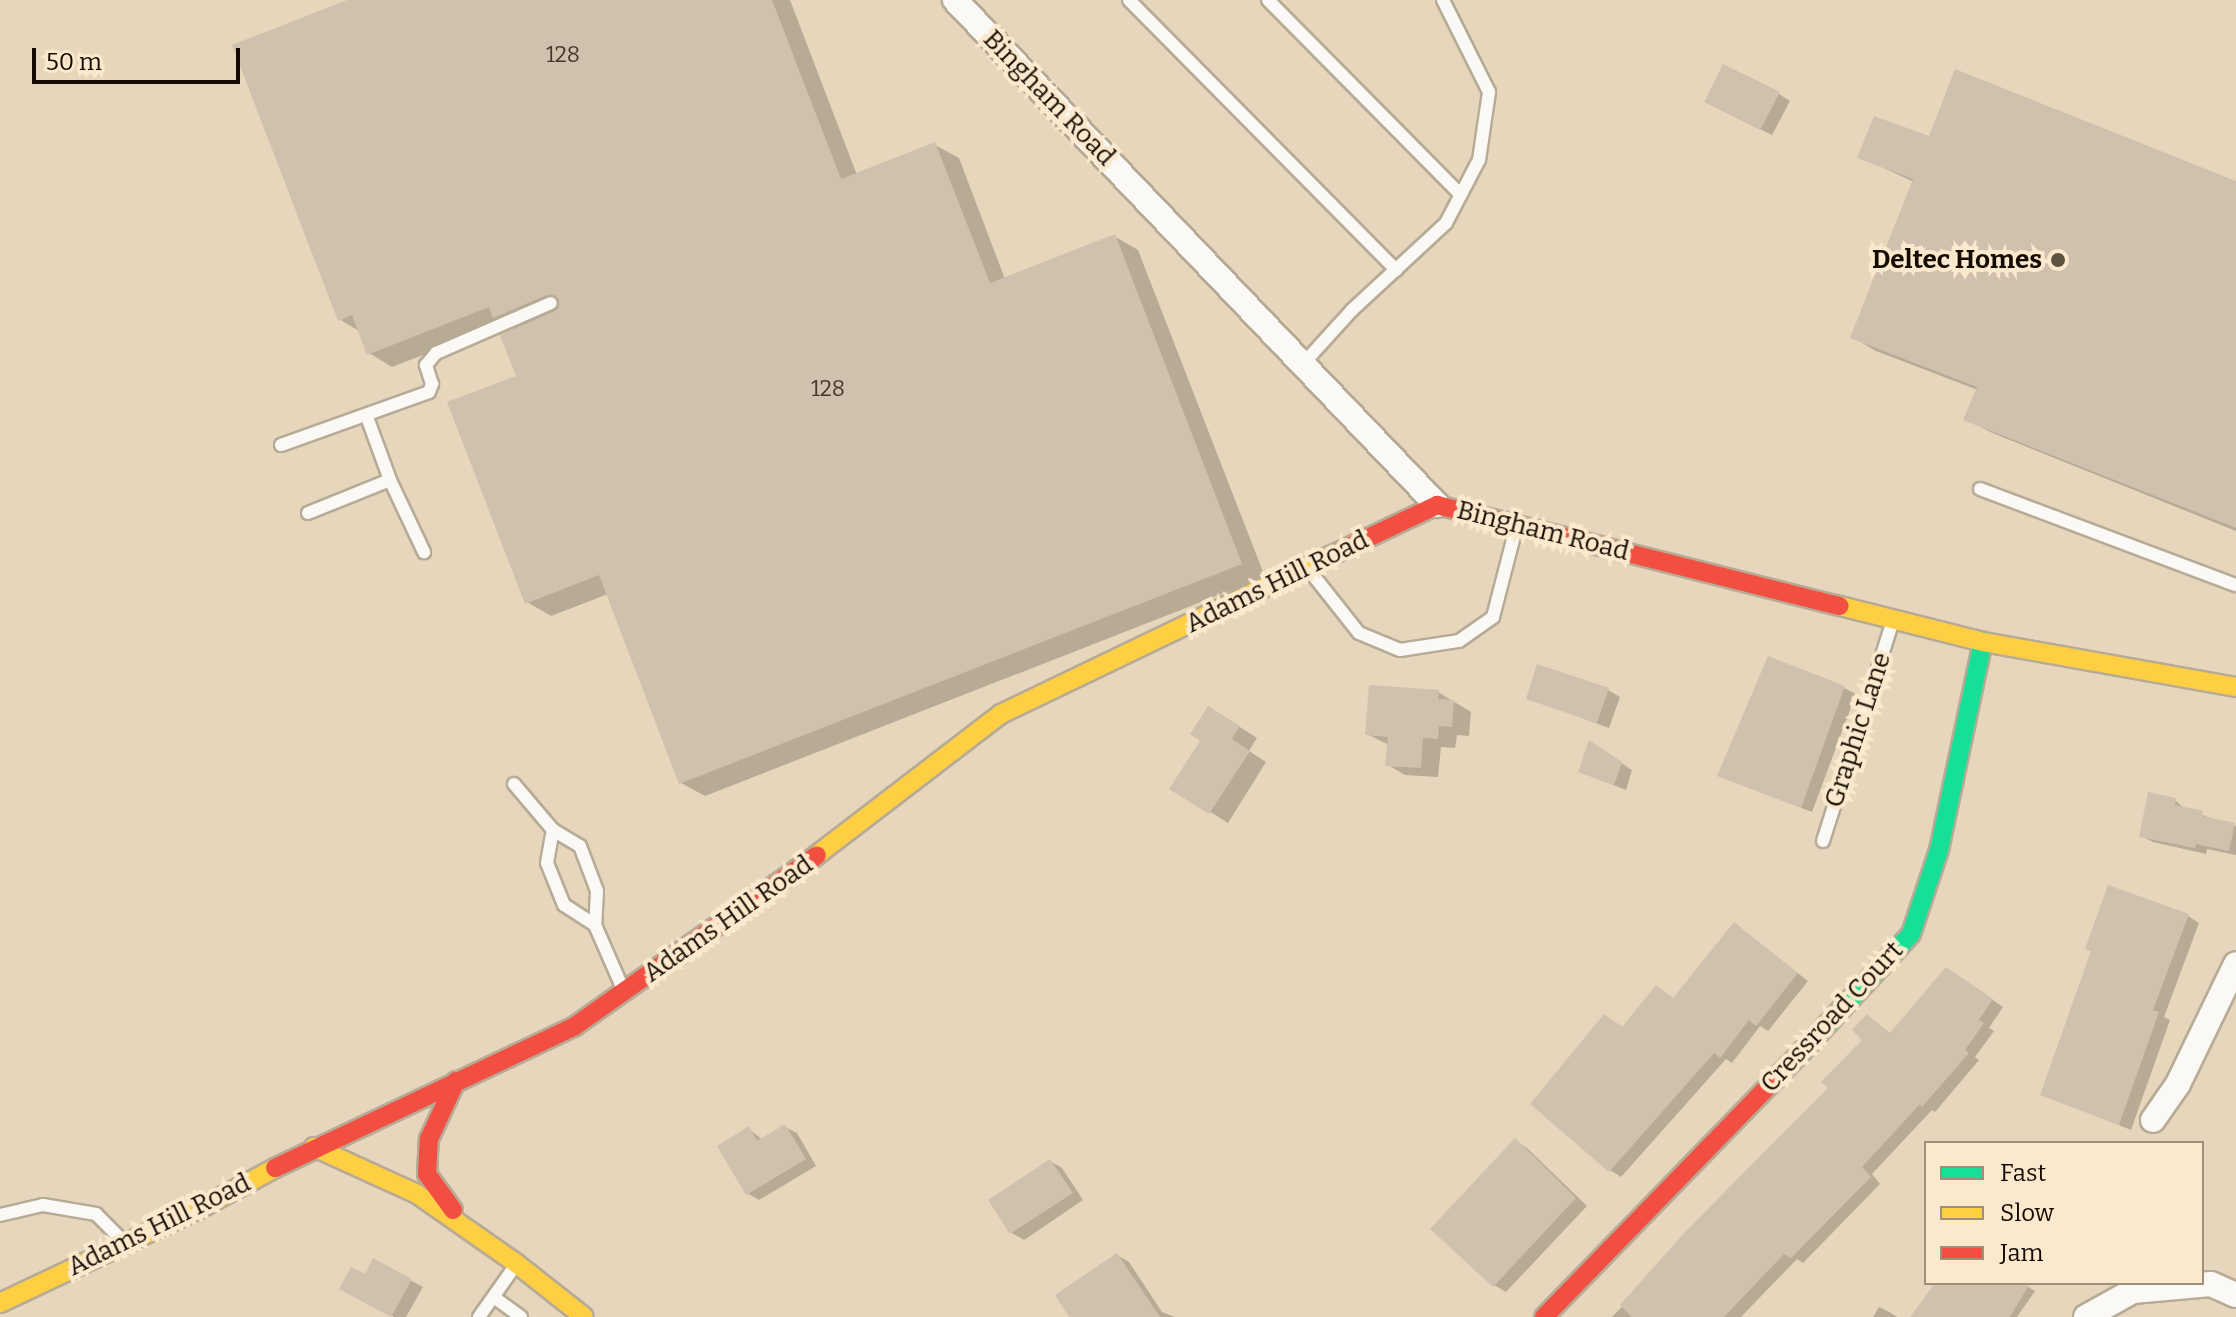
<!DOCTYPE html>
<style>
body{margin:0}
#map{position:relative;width:2236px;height:1317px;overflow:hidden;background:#e6d6bc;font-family:Bitter,serif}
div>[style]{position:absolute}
.shadow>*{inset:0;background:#0003}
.building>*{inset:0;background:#d0c0ae}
.roads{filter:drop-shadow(2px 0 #b7ab96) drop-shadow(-2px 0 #b7ab96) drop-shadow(0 2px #b7ab96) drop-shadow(0 -2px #b7ab96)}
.lane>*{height:12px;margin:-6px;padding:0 6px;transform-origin:6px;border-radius:6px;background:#fbf9f5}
.street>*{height:24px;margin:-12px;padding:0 12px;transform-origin:12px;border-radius:12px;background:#fbf9f5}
.fast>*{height:18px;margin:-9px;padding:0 9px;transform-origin:9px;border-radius:9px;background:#16e098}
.slow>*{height:18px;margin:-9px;padding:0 9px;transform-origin:9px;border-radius:9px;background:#ffcf43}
.jam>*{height:18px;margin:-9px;padding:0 9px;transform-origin:9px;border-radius:9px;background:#f24e42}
.dots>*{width:22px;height:22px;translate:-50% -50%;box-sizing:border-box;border:4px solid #fbe9cd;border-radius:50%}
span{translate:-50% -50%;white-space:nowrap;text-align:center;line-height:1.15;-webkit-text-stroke:8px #fbe9cd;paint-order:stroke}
.number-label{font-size:22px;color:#44382c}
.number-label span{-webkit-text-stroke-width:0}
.street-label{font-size:26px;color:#150b00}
.poi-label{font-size:26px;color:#150b00;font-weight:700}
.right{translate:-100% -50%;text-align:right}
.legend{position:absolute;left:1924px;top:1141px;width:280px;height:144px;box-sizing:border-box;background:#fbe9cd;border:2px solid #9f907b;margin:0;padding:10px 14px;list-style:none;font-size:24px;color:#150b00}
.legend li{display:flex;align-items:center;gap:16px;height:40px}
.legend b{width:40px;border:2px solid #9f907b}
.scale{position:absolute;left:32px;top:48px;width:208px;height:36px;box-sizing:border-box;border:4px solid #150b00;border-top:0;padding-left:10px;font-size:24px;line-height:28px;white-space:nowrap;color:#150b00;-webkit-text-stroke:6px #fbe9cd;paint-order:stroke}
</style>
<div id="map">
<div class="shadow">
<div style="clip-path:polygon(352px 0,790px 0,857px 175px,935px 145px,959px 158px,1005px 279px,1114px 236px,1138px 250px,1265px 577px,705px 796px,681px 783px,608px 594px,551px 616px,527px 602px,517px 330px,505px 323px,392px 367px,369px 353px,359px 331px,339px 319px)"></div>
<div style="clip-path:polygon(1779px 94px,1790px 101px,1772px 135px,1718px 108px)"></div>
<div style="clip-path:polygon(1930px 139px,2236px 183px,2236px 531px,1990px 432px,1966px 419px,1978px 390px,1876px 351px,1852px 337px,1914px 182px,1860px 157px)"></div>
<div style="clip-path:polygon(1844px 688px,1856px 694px,1812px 812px,1720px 776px)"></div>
<div style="clip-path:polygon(1608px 690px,1620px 697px,1609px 728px,1528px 698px)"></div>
<div style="clip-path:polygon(1438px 692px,1471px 712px,1469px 736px,1457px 735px,1455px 748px,1441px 747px,1438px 777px,1405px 775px,1388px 765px,1389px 745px,1367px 734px)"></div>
<div style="clip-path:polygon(1226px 718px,1257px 738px,1249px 751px,1266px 762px,1228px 823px,1172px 788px)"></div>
<div style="clip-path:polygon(1601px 750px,1632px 770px,1626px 790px,1580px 772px)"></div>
<div style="clip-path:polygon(2175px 800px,2186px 810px,2236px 826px,2236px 855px,2207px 849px,2206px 854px,2153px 842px,2141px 836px)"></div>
<div style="clip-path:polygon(2188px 916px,2199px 923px,2164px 1017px,2170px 1020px,2131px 1130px,2042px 1094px)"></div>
<div style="clip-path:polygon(1735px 925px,1808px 981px,1768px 1031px,1760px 1026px,1732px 1063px,1726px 1059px,1621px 1177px,1610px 1170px,1605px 1016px,1624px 1028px,1657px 987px,1674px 999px)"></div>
<div style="clip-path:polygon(1958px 976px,2003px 1007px,1989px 1028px,1994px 1031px,1975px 1057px,1979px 1060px,1935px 1112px,1932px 1110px,1872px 1174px,1880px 1184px,1803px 1263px,1797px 1259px,1741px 1317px,1612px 1317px,1831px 1088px,1865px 1040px,1868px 1016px,1892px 1035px)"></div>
<div style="clip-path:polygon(785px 1127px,797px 1133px,816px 1166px,759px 1200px,747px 1193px,749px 1129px,763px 1140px)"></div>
<div style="clip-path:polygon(1515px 1141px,1527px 1148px,1587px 1206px,1506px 1292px,1494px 1285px)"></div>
<div style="clip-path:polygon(1050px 1161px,1062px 1168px,1083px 1200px,1024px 1240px,1012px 1233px,991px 1201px)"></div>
<div style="clip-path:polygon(1117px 1255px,1129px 1262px,1162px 1312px,1175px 1317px,1072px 1317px)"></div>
<div style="clip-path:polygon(374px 1261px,423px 1287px,406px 1317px,394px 1317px,342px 1288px,366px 1277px)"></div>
<div style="clip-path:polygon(1938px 1283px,2022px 1283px,2035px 1291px,2017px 1317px,1913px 1317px)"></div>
<div style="clip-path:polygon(1879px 1307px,1891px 1313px,1897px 1317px,1873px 1317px)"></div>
</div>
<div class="building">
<div style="clip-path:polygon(347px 0,772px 0,841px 179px,935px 142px,990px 283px,1115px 234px,1242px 564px,679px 784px,599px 575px,525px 604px,447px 402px,516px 376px,500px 335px,555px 311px,559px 299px,547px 295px,493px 318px,489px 307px,367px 355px,352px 315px,338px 321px,232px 45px)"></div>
<div style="clip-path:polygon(1723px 64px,1780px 92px,1760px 130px,1704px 102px)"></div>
<div style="clip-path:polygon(1955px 69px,2236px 181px,2236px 528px,1963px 420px,1977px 387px,1850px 338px,1913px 179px,1857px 158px,1874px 116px,1929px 136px)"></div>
<div style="clip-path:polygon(1768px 656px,1845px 686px,1801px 808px,1717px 776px)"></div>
<div style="clip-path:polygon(1537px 664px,1609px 688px,1597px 723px,1526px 699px)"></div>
<div style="clip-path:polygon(1369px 685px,1439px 690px,1438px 699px,1454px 700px,1452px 727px,1439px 726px,1438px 739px,1423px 738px,1421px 768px,1385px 766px,1388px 737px,1365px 735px)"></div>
<div style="clip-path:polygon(1208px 706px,1240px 726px,1232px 739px,1250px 751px,1209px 814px,1169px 789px,1200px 741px,1190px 734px)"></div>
<div style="clip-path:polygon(1589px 740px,1622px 762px,1614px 785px,1578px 772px)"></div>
<div style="clip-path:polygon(2148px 792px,2176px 798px,2175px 805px,2203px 811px,2202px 816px,2235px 823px,2229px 851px,2196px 844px,2195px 848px,2139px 837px)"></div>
<div style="clip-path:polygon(2108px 885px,2189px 914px,2153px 1010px,2159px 1012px,2119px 1125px,2040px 1095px,2091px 951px,2085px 949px)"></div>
<div style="clip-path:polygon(1734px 922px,1798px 973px,1756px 1026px,1749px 1020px,1720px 1058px,1714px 1053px,1609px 1172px,1530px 1104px,1604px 1014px,1622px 1027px,1656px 985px,1673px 998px)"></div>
<div style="clip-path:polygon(1946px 967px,1993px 999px,1979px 1020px,1984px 1023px,1965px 1050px,1969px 1053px,1922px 1107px,1920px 1104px,1862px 1167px,1871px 1177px,1791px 1258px,1784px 1254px,1724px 1317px,1632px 1317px,1620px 1305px,1686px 1231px,1828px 1088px,1821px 1082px,1862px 1040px,1852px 1030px,1867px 1014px,1889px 1034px)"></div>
<div style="clip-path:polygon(785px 1124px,806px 1159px,746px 1195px,717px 1146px,749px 1126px,757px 1141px)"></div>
<div style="clip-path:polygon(1515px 1138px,1576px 1198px,1493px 1287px,1430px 1229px)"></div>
<div style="clip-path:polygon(1050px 1159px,1073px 1193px,1010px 1234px,988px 1200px)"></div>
<div style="clip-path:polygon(1117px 1253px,1160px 1317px,1069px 1317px,1055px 1295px)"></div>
<div style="clip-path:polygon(373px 1258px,412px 1279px,391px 1317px,339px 1289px,351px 1267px,365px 1274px)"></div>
<div style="clip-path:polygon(1935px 1283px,2030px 1283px,2010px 1317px,1910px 1317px)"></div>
</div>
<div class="roads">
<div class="lane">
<div style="left:1129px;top:0;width:380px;rotate:45.3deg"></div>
<div style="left:1268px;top:0;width:274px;rotate:45.3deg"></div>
<div style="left:1303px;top:364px;width:73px;rotate:-47.8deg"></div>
<div style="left:1352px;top:310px;width:128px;rotate:-42.8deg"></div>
<div style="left:1446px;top:223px;width:71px;rotate:-62.4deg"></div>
<div style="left:1479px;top:160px;width:69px;rotate:-81.6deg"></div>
<div style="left:1489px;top:92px;width:103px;rotate:-116.6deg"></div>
<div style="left:367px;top:417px;width:67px;rotate:69.9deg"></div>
<div style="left:281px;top:445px;width:157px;rotate:-19.7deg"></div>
<div style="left:429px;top:392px;width:9px;rotate:-69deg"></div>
<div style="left:432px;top:384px;width:20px;rotate:-108deg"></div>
<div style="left:426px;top:365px;width:16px;rotate:-50deg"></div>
<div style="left:436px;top:353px;width:125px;rotate:-23.5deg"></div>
<div style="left:1980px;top:489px;width:273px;rotate:20.6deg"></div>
<div style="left:308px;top:513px;width:88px;rotate:-21.9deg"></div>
<div style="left:390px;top:480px;width:80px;rotate:64.7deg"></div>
<div style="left:1309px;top:570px;width:80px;rotate:51.6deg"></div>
<div style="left:1359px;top:633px;width:44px;rotate:22.5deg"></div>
<div style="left:1400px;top:650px;width:60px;rotate:-8.7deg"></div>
<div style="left:1459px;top:641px;width:42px;rotate:-35.2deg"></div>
<div style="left:1493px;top:617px;width:92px;rotate:-75.5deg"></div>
<div style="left:514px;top:784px;width:60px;rotate:49.7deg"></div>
<div style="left:1823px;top:841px;width:229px;rotate:-72.4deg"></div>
<div style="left:595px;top:925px;width:37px;rotate:-147deg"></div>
<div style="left:564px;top:905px;width:45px;rotate:-112deg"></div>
<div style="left:547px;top:863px;width:34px;rotate:-80deg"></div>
<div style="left:553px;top:830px;width:31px;rotate:31deg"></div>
<div style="left:580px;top:846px;width:48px;rotate:69.3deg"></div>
<div style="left:597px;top:891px;width:34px;rotate:93deg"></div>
<div style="left:595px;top:925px;width:70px;rotate:66.4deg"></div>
<div style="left:0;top:1215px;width:44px;rotate:-13.1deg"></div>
<div style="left:43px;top:1205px;width:54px;rotate:9.6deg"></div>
<div style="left:96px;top:1214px;width:37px;rotate:45deg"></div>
<div style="left:495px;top:1298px;width:32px;rotate:36deg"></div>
<div style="left:479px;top:1317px;width:62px;rotate:-54.8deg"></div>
</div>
<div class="street">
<div style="left:955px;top:0;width:698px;rotate:46.33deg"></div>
<div style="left:2153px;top:1120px;width:44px;rotate:-55.2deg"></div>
<div style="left:2178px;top:1084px;width:133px;rotate:-64.2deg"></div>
<div style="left:2086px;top:1317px;width:54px;rotate:-29deg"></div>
<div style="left:2133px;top:1291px;width:78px;rotate:-5.1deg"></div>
<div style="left:2211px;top:1284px;width:27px;rotate:24deg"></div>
</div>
<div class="fast">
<div style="left:1798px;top:1056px;width:166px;rotate:-47.2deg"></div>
<div style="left:1911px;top:934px;width:89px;rotate:-71.6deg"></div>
<div style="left:1939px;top:850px;width:213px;rotate:-78.1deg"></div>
</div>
<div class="slow">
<div style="left:1840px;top:606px;width:147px;rotate:14.1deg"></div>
<div style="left:1983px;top:642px;width:257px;rotate:10.1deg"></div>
<div style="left:817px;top:855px;width:232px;rotate:-37.5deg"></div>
<div style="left:1001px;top:714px;width:365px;rotate:-25.7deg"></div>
<div style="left:314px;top:1147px;width:113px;rotate:24.5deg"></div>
<div style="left:417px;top:1194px;width:122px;rotate:35deg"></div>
<div style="left:517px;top:1264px;width:85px;rotate:38.3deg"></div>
<div style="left:0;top:1303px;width:220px;rotate:-25.3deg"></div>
<div style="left:199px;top:1209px;width:86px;rotate:-28.3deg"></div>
</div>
<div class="jam">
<div style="left:1330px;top:556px;width:119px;rotate:-25.5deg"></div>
<div style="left:1437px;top:505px;width:415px;rotate:14.1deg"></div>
<div style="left:275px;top:1168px;width:332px;rotate:-25.3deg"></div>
<div style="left:575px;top:1026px;width:296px;rotate:-35.2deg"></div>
<div style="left:453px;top:1210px;width:44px;rotate:-125.8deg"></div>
<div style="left:427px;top:1174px;width:35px;rotate:-87deg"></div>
<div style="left:429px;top:1139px;width:64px;rotate:-65deg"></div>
<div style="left:1544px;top:1317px;width:364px;rotate:-45.8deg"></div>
</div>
</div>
<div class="dots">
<div style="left:2058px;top:260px;background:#5e5242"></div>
</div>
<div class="number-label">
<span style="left:563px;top:55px">128</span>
<span style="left:828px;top:389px">128</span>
</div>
<div class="street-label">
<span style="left:1049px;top:98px;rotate:46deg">Bingham Road</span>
<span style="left:1543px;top:531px;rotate:14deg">Bingham Road</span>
<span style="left:1277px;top:582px;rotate:-26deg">Adams Hill Road</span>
<span style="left:1858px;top:730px;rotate:-72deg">Graphic Lane</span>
<span style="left:728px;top:919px;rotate:-35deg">Adams Hill Road</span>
<span style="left:1832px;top:1017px;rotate:-47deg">Cressroad Court</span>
<span style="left:159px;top:1225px;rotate:-26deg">Adams Hill Road</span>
</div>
<div class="poi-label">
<span class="right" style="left:2042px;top:260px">Deltec Homes</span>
</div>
<ul class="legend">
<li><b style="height:10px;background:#16e098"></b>Fast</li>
<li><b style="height:10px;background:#ffcf43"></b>Slow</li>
<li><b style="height:10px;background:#f24e42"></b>Jam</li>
</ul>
<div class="scale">50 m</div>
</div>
